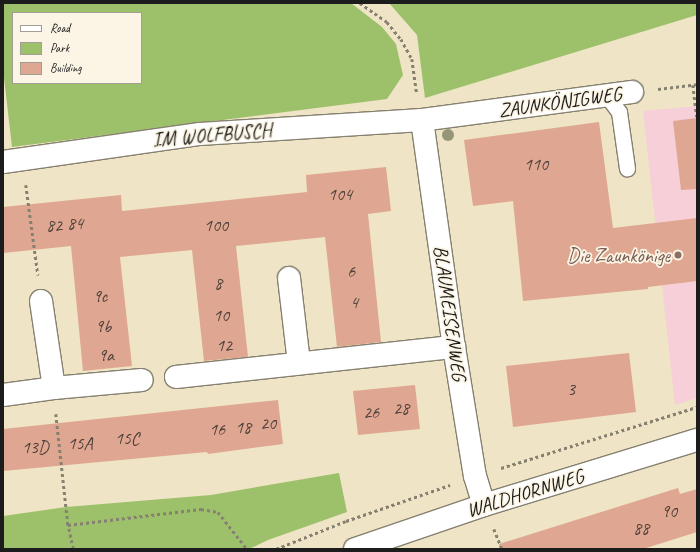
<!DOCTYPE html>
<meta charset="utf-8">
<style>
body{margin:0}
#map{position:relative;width:700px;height:552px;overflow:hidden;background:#efe4c5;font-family:Caveat,sans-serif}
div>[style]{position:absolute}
.built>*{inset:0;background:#f6cfd8}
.green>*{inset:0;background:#9dc16b}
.building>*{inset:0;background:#dfa791}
.path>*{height:2.5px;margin-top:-1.25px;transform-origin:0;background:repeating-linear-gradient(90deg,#868070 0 3px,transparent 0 6px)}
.roads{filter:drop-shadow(1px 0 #868070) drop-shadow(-1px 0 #868070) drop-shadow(0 1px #868070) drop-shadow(0 -1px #868070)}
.lane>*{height:15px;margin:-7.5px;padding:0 7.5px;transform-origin:7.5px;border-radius:7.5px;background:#fff}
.street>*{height:22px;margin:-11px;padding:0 11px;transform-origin:11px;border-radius:11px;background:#fff}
.trees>*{width:12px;height:12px;margin:-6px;border-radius:50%;background:#949677}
.dots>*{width:11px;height:11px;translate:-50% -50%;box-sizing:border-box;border:2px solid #fcf5e5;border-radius:50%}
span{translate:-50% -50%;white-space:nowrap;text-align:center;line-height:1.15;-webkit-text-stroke:3.5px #fcf5e5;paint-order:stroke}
.number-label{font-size:18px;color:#4d3f39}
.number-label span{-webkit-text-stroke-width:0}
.street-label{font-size:20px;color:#1c1c1c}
.education-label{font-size:20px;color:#785e54}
.right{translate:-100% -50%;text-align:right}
.frame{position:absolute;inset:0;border:4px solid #1c1c1c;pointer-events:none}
.legend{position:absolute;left:12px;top:12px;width:130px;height:72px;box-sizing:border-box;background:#fcf5e5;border:1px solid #a29e95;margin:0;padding:5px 7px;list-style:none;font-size:12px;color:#1c1c1c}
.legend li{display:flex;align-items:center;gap:8px;height:20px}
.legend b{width:20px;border:1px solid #a29e95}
</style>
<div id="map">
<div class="built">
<div style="clip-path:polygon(697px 106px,697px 398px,675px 405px,643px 111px)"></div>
</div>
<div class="green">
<div style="clip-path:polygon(evenodd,3px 3px,351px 3px,382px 27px,396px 44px,403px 75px,387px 99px,12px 147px,3px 69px,3px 3px,13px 13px,141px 13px,141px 83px,13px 83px,13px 13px)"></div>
<div style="clip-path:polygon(389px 3px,697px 3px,697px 15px,425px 98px,417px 35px)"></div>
<div style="clip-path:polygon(339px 473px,347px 512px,268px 540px,249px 549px,3px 549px,3px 516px,66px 507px,211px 495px)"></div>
</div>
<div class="building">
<div style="clip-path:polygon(697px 118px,697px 189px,681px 190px,673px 121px)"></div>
<div style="clip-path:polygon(599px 122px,613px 228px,697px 218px,697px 281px,648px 287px,648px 289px,523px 301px,513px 201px,473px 206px,464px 140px)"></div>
<div style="clip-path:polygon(386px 167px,391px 211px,368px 214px,381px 342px,337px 347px,325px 237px,236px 246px,248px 357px,204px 361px,192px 250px,120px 257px,132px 366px,83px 371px,71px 246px,3px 253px,3px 207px,121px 195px,122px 211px,307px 192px,306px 175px)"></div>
<div style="clip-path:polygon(629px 353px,636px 412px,513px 427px,506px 366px)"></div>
<div style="clip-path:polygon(415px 385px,420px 429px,358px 435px,353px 391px)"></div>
<div style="clip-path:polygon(278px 400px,283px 444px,208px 454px,207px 452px,3px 471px,3px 429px)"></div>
<div style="clip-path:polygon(678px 488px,680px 494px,697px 489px,697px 532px,643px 549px,500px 549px,499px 544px)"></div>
</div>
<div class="path">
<div style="left:360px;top:3px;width:33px;rotate:35deg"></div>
<div style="left:387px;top:22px;width:22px;rotate:51deg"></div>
<div style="left:401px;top:39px;width:23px;rotate:61deg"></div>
<div style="left:412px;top:59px;width:35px;rotate:82deg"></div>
<div style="left:693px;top:85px;width:32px;rotate:83deg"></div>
<div style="left:658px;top:89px;width:39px;rotate:-7deg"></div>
<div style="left:26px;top:185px;width:91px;rotate:82.4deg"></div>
<div style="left:56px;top:414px;width:112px;rotate:83.8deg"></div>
<div style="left:501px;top:468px;width:205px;rotate:-17.3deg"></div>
<div style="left:494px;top:529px;width:22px;rotate:68deg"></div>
<div style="left:73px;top:549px;width:25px;rotate:-102deg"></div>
<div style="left:68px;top:525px;width:134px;rotate:-6.9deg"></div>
<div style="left:201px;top:509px;width:17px;rotate:10deg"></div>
<div style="left:218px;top:512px;width:47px;rotate:51.9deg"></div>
<div style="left:276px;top:549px;width:75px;rotate:-21.8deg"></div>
<div style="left:346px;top:521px;width:110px;rotate:-19.1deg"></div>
</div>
<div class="roads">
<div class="lane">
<div style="left:607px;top:96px;width:20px;rotate:53deg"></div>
<div style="left:619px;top:112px;width:57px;rotate:81.9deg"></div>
</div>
<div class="street">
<div style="left:422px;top:120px;width:229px;rotate:82deg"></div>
<div style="left:454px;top:347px;width:131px;rotate:80.8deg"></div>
<div style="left:475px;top:476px;width:30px;rotate:73deg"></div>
<div style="left:3px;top:162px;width:199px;rotate:-8.1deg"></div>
<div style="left:200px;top:134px;width:222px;rotate:-3.6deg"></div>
<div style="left:422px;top:120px;width:212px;rotate:-7.6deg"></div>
<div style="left:289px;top:278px;width:86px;rotate:83.3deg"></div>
<div style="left:41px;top:301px;width:88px;rotate:81.5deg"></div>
<div style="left:176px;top:377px;width:280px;rotate:-6.2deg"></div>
<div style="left:3px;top:395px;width:51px;rotate:-7.8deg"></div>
<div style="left:54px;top:388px;width:88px;rotate:-5.2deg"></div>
<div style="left:355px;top:549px;width:136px;rotate:-18.8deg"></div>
<div style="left:484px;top:505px;width:223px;rotate:-17deg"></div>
</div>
</div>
<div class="trees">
<div style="left:448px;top:135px"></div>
</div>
<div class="dots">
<div style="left:678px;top:255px;background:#8d6e63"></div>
</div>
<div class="number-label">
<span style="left:536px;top:164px">110</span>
<span style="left:340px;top:194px">104</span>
<span style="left:75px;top:223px">84</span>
<span style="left:54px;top:225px">82</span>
<span style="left:216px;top:225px">100</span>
<span style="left:351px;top:271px">6</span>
<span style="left:218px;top:283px">8</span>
<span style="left:100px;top:296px">9c</span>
<span style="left:354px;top:302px">4</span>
<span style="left:221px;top:315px">10</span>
<span style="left:103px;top:326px">9b</span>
<span style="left:224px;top:345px">12</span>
<span style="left:106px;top:355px">9a</span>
<span style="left:571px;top:389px">3</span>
<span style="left:401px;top:408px">28</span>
<span style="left:371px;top:412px">26</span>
<span style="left:268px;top:423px">20</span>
<span style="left:243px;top:427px">18</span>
<span style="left:217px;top:429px">16</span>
<span style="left:127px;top:438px">15C</span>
<span style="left:80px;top:443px">15A</span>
<span style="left:35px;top:447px">13D</span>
<span style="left:669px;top:511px">90</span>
<span style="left:641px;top:528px">88</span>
</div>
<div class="street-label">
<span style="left:560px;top:102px;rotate:-8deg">ZAUNKÖNIGWEG</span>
<span style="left:212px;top:135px;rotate:-5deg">IM WOLFBUSCH</span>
<span style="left:450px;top:313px;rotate:82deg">BLAUMEISENWEG</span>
<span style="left:525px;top:493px;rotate:-17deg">WALDHORNWEG</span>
</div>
<div class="education-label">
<span class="right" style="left:670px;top:255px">Die Zaunkönige</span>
</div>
<div class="frame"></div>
<ul class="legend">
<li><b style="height:5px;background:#fff"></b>Road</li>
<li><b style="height:11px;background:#9dc16b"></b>Park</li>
<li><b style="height:11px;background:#dfa791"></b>Building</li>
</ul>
</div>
